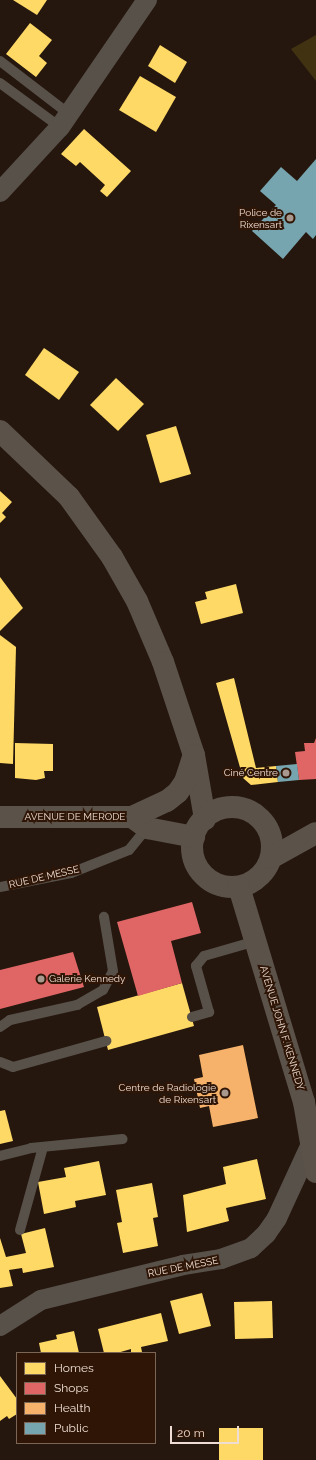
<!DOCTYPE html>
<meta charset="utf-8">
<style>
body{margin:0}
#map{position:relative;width:316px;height:1460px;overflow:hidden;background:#25170e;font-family:Raleway,sans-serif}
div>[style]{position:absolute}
.green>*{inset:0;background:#413311}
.homes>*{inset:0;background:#ffd966}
.shops>*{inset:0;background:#e06666}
.health>*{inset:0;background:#f6b26b}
.public>*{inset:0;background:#76a5af}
.lane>*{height:10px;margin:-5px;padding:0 5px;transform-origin:5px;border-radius:5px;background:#58514a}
.street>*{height:20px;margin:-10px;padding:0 10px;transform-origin:10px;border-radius:10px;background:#58514a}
.secondary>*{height:22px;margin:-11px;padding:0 11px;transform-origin:11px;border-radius:11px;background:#5b524a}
.secondary>.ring{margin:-11px;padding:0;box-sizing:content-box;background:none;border:22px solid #5b524a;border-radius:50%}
.dots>*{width:11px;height:11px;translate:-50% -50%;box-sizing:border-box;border:2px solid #2e1505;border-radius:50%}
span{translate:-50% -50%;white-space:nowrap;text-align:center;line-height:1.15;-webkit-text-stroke:4px #2e1505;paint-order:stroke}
.poi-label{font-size:10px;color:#efddd3}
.right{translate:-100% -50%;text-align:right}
.left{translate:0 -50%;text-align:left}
.street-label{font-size:10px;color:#efddd3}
.legend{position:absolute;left:16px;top:1352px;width:140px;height:92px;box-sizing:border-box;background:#2e1505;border:1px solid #7b6557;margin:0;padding:5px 7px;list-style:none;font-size:12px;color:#efddd3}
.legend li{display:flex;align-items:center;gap:8px;height:20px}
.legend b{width:20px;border:1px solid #7b6557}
.scale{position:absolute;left:170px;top:1426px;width:69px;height:18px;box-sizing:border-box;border:2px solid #efddd3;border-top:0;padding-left:5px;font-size:12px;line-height:14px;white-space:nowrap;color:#efddd3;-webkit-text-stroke:3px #2e1505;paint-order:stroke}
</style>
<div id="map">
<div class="green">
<div style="clip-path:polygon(316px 35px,316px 81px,291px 49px)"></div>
</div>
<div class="homes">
<div style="clip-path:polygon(13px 0,47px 0,37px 15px)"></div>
<div style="clip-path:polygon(30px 23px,52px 40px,39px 56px,47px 63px,36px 77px,6px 54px)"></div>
<div style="clip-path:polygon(160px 45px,187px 62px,175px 83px,148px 66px)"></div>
<div style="clip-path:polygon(140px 76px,176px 97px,156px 132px,119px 110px)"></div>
<div style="clip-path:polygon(84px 129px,131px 171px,107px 197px,100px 191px,105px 185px,80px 162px,76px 166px,61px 154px)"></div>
<div style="clip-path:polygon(44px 348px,79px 372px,59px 400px,25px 375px)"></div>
<div style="clip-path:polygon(116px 378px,144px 404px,118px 431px,90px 405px)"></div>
<div style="clip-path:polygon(176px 426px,191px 474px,160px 483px,146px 435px)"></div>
<div style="clip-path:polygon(0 491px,12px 502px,2px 513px,6px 517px,0 523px)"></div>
<div style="clip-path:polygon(0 577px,23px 608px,0 631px)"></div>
<div style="clip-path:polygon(236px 584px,243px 613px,201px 624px,195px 602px,207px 599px,205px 592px)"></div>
<div style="clip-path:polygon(0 635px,16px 647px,13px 764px,0 763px)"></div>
<div style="clip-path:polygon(234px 678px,256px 768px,276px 766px,278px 782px,251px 785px,243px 778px,216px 683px)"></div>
<div style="clip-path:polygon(15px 743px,53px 744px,53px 771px,44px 771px,45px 778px,36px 780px,15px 778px)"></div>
<div style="clip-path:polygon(182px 983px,194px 1026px,108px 1050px,97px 1007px)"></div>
<div style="clip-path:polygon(5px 1110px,13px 1141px,0 1144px,0 1111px)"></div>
<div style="clip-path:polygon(257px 1159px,266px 1199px,226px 1208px,229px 1221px,187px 1232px,183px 1195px,226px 1184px,223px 1167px)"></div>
<div style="clip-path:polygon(99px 1161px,106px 1195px,75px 1201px,76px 1207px,44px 1214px,38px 1182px,66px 1177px,64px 1168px)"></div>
<div style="clip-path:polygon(152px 1183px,158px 1217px,153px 1218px,158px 1246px,123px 1253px,117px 1223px,122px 1222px,116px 1190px)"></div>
<div style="clip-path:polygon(45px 1228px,54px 1267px,23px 1273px,22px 1268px,9px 1270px,13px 1286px,0 1288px,0 1238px,6px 1257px,26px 1253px,21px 1234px)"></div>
<div style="clip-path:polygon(202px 1293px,211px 1326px,179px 1334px,170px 1301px)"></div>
<div style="clip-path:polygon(272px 1301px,273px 1338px,235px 1339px,234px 1302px)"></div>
<div style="clip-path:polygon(161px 1313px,168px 1341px,141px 1347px,142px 1352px,138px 1353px,131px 1353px,131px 1349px,117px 1353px,104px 1353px,98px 1329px)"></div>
<div style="clip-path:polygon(74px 1331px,79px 1353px,41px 1353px,39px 1343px,57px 1339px,56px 1335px)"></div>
<div style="clip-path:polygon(0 1376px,17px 1399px,17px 1414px,9px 1419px,7px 1416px,0 1421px)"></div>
<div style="clip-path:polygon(219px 1428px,263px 1428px,263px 1460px,219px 1460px)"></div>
</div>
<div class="shops">
<div style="clip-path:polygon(316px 738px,316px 779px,299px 780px,295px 752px,305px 751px,304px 743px,314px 743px)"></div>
<div style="clip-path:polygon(192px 902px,201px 933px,171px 941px,182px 983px,138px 996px,117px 922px)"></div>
<div style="clip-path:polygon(73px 952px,84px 987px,0 1009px,0 970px)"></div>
</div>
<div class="health">
<div style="clip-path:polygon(243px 1045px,258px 1118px,213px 1127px,209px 1106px,200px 1108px,194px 1079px,203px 1077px,199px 1055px)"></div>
</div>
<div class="public">
<div style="clip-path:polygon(316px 159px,316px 235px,313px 239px,306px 232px,283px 259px,252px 231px,276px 205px,260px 191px,281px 167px,297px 181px)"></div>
<div style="clip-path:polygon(297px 764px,299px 780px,278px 782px,276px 766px)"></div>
</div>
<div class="lane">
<div style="left:0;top:61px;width:87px;rotate:37.5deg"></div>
<div style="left:0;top:83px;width:74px;rotate:36.3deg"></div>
<div style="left:0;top:887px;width:72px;rotate:-11.2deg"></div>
<div style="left:71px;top:873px;width:62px;rotate:-21.6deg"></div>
<div style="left:129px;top:850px;width:28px;rotate:-51deg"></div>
<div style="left:192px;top:1017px;width:18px;rotate:-16deg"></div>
<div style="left:209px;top:1012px;width:48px;rotate:-105.8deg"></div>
<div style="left:196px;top:966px;width:13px;rotate:-51deg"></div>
<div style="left:204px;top:956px;width:54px;rotate:-16.1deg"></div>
<div style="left:0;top:1027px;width:12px;rotate:-35deg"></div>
<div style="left:10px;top:1020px;width:69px;rotate:-12.6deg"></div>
<div style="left:77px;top:1005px;width:30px;rotate:-30deg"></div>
<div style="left:103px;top:990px;width:21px;rotate:-62deg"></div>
<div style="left:113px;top:971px;width:55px;rotate:-99.5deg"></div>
<div style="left:0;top:1062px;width:14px;rotate:21deg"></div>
<div style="left:13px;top:1067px;width:97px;rotate:-15.6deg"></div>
<div style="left:0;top:1156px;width:32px;rotate:-14deg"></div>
<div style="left:31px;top:1148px;width:92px;rotate:-5.6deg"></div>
<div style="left:20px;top:1230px;width:86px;rotate:-74.5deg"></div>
</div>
<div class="street">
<div style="left:0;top:192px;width:88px;rotate:-47.3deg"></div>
<div style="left:60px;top:127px;width:154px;rotate:-55.6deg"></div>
<div style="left:0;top:1326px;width:49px;rotate:-32.4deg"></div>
<div style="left:41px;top:1300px;width:146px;rotate:-13.8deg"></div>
<div style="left:183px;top:1265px;width:38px;rotate:-9deg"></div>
<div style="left:221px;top:1259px;width:32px;rotate:-20deg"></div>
<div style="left:251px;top:1248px;width:21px;rotate:-43deg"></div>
<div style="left:266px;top:1234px;width:19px;rotate:-55deg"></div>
<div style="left:277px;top:1218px;width:84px;rotate:-65.3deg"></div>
</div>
<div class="secondary">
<div style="left:0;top:431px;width:95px;rotate:43.7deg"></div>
<div style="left:69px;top:497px;width:74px;rotate:54.4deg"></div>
<div style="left:112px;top:557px;width:51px;rotate:60.4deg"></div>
<div style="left:137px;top:601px;width:66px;rotate:66.9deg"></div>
<div style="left:163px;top:662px;width:98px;rotate:71.6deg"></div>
<div style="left:194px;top:755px;width:65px;rotate:80.2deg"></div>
<div class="ring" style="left:192px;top:807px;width:58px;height:58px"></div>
<div style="left:0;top:817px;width:132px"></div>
<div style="left:132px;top:817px;width:19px;rotate:36deg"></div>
<div style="left:147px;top:828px;width:48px;rotate:10.8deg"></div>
<div style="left:132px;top:817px;width:38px;rotate:-25deg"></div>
<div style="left:167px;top:801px;width:14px;rotate:-39deg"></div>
<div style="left:178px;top:792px;width:12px;rotate:-55deg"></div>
<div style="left:185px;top:782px;width:26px;rotate:-72deg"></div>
<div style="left:271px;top:858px;width:51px;rotate:-29.1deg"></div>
<div style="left:239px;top:887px;width:225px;rotate:73.2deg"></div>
<div style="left:304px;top:1102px;width:71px;rotate:80.3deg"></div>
</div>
<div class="dots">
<div style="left:290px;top:218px;background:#a8988e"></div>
<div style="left:286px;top:773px;background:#a8988e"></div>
<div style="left:41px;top:979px;background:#a8988e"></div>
<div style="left:225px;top:1093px;background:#a8988e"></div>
</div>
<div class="poi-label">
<span class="right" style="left:282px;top:218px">Police de<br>Rixensart</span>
<span class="right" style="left:278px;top:773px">Ciné Centre</span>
<span class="left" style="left:49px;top:979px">Galerie Kennedy</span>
<span class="right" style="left:216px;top:1093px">Centre de Radiologie<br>de Rixensart</span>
</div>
<div class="street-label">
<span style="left:75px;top:817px">AVENUE DE MERODE</span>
<span style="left:44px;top:877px;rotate:-13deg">RUE DE MESSE</span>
<span style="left:282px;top:1028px;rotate:73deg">AVENUE JOHN F. KENNEDY</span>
<span style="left:183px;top:1267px;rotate:-11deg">RUE DE MESSE</span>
</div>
<ul class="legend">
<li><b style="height:11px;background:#ffd966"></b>Homes</li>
<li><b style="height:11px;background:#e06666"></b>Shops</li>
<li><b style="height:11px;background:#f6b26b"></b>Health</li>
<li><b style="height:11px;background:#76a5af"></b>Public</li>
</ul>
<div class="scale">20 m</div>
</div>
